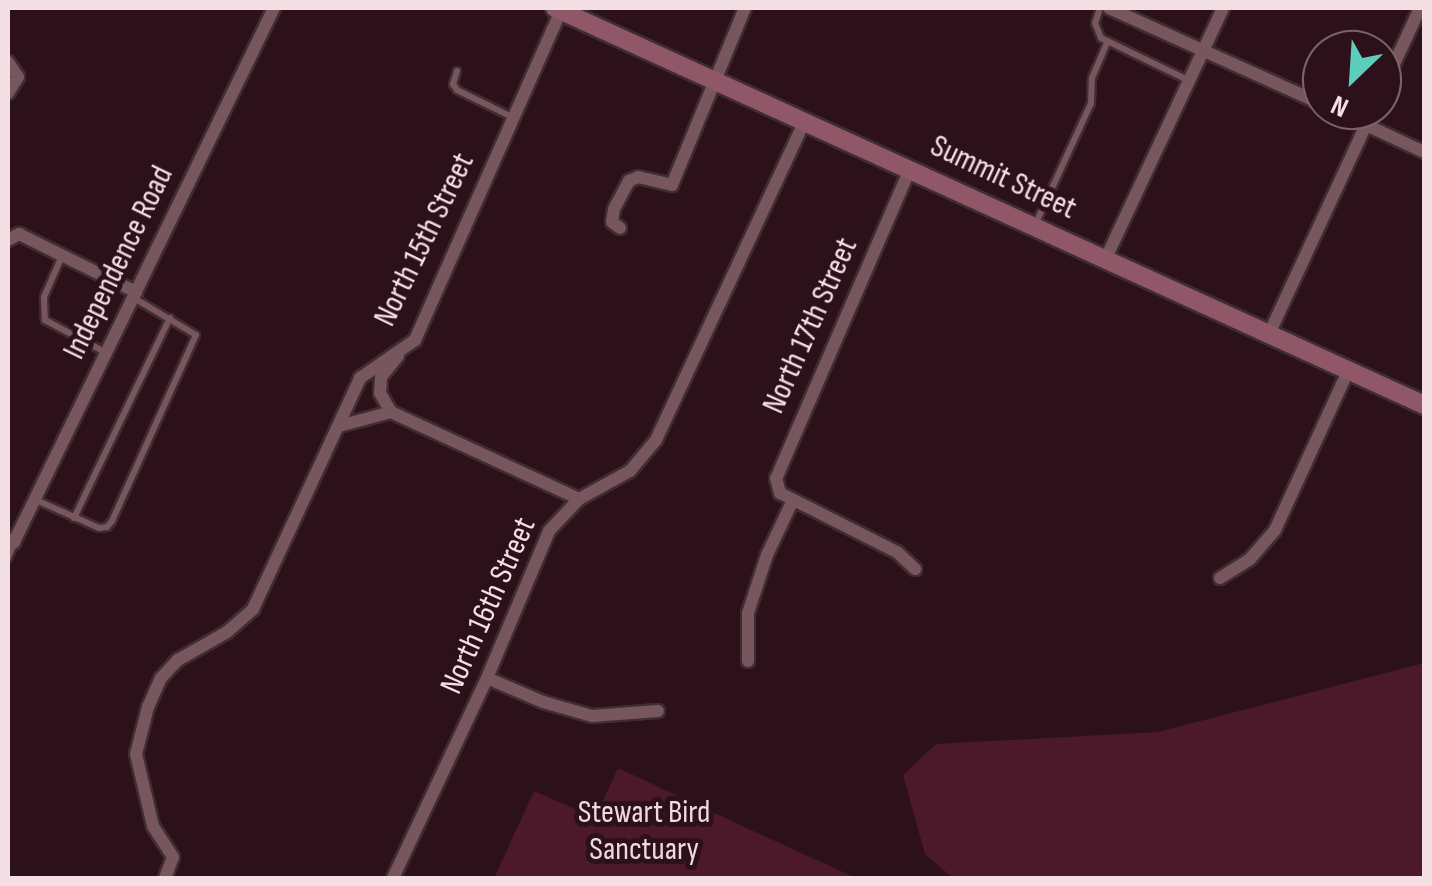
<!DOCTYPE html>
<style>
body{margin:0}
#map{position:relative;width:1432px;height:886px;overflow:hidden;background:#2c111a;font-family:"Sofia Sans Condensed",sans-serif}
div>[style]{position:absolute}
.green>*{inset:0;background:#4b192a}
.roads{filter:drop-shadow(2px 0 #402d32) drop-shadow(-2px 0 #402d32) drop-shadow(0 2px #402d32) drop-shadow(0 -2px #402d32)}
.lane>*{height:6px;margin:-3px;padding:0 3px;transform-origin:3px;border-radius:3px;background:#77565e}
.street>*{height:12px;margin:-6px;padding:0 6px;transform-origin:6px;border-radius:6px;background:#77565e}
.secondary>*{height:18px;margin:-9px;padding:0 9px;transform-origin:9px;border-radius:9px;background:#8f5767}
span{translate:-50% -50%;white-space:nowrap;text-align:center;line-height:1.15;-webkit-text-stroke:10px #2c111a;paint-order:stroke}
.street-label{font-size:32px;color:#f4dfe4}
.park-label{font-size:32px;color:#f1dadf}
.frame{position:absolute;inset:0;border:10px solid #f4dfe4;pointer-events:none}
.north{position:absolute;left:1302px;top:30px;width:100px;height:100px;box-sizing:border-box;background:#2c111a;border:2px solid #7c636b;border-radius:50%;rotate:205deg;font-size:28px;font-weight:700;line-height:40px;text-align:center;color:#f4dfe4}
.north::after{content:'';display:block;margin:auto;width:35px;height:45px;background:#5bcebc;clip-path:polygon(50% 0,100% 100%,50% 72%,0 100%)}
</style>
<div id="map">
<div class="green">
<div style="clip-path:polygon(1424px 663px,1424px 878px,953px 878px,925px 854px,903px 775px,936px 744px,1158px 732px)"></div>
<div style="clip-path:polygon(618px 768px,751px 830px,856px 878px,494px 878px,534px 791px,595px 818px)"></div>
</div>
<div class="roads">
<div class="lane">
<div style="left:1100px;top:8px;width:16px;rotate:108deg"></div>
<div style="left:1095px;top:23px;width:16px;rotate:68deg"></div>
<div style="left:1101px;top:38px;width:97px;rotate:25.8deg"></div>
<div style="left:457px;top:71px;width:14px;rotate:107deg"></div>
<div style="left:453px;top:84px;width:7px;rotate:56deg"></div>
<div style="left:457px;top:90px;width:61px;rotate:26.1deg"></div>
<div style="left:1035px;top:225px;width:134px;rotate:-65.3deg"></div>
<div style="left:1091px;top:103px;width:25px;rotate:-88deg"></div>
<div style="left:1092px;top:78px;width:39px;rotate:-67deg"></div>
<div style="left:62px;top:256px;width:45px;rotate:113.7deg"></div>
<div style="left:44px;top:297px;width:23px;rotate:88deg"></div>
<div style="left:45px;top:320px;width:68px;rotate:28.1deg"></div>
<div style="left:36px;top:500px;width:69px;rotate:24deg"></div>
<div style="left:99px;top:528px;width:8px;rotate:-7deg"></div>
<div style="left:107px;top:527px;width:8px;rotate:-50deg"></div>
<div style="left:112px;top:521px;width:204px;rotate:-65.7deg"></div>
<div style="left:196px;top:335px;width:72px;rotate:-149.2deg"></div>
<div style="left:74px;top:518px;width:222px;rotate:-64.4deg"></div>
<div style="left:8px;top:558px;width:15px;rotate:-67deg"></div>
</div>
<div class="street">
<div style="left:1109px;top:8px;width:234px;rotate:24.3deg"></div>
<div style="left:8px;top:62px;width:18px;rotate:56deg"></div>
<div style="left:18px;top:77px;width:19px;rotate:122deg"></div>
<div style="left:1382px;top:90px;width:90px;rotate:-65.1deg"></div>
<div style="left:1334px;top:110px;width:99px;rotate:25deg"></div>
<div style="left:910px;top:169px;width:337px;rotate:113.4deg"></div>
<div style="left:776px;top:478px;width:16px;rotate:75deg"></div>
<div style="left:780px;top:493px;width:131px;rotate:26.8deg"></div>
<div style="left:897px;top:552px;width:25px;rotate:43deg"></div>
<div style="left:620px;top:228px;width:10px;rotate:-143deg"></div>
<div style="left:612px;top:222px;width:13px;rotate:-81deg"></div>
<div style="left:614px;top:209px;width:32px;rotate:-62deg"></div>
<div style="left:629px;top:181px;width:10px;rotate:-24deg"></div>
<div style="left:638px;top:177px;width:35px;rotate:13deg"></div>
<div style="left:672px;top:185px;width:191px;rotate:-67.6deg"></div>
<div style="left:8px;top:240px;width:13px;rotate:-29deg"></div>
<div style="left:19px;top:234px;width:131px;rotate:26.4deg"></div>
<div style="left:1106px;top:258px;width:276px;rotate:-64.9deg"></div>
<div style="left:1269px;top:334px;width:247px;rotate:-65.1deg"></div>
<div style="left:391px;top:412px;width:22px;rotate:-120deg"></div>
<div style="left:380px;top:393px;width:16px;rotate:-86deg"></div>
<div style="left:381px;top:377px;width:27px;rotate:-51deg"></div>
<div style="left:339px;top:426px;width:54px;rotate:-15.1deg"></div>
<div style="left:391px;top:412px;width:207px;rotate:24.8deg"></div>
<div style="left:8px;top:539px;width:7px;rotate:27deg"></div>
<div style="left:14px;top:542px;width:594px;rotate:-64.04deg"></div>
<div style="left:1220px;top:578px;width:36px;rotate:-32deg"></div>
<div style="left:1250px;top:559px;width:38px;rotate:-49deg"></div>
<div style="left:1275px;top:530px;width:175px;rotate:-65.3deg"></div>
<div style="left:748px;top:661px;width:48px;rotate:-90deg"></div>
<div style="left:748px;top:613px;width:61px;rotate:-71.9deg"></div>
<div style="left:767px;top:555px;width:61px;rotate:-64.7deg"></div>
<div style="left:487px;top:678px;width:61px;rotate:23.2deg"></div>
<div style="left:543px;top:702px;width:51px;rotate:15.9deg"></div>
<div style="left:592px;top:716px;width:66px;rotate:-4.3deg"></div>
<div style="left:165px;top:878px;width:22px;rotate:-69deg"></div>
<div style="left:173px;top:857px;width:37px;rotate:-123deg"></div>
<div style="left:153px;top:826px;width:74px;rotate:-103.3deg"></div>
<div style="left:136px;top:754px;width:49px;rotate:-75.7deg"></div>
<div style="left:148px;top:707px;width:32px;rotate:-66deg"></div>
<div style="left:161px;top:678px;width:25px;rotate:-47deg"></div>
<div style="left:178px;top:660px;width:56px;rotate:-29.7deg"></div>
<div style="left:227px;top:632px;width:35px;rotate:-41deg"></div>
<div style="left:253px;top:609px;width:255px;rotate:-65.1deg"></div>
<div style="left:360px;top:378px;width:67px;rotate:-34.6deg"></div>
<div style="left:415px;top:340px;width:363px;rotate:-66.1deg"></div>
<div style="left:393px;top:878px;width:221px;rotate:-64.8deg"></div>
<div style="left:487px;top:678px;width:160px;rotate:-67.1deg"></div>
<div style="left:549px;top:531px;width:44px;rotate:-46.8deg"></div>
<div style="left:579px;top:499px;width:58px;rotate:-28.8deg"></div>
<div style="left:630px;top:471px;width:40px;rotate:-50deg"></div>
<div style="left:656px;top:440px;width:352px;rotate:-65deg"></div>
</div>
<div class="secondary">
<div style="left:555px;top:8px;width:955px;rotate:24.55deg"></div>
</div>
</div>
<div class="street-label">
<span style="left:1003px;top:178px;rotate:25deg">Summit Street</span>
<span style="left:425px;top:240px;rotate:-64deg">North 15th Street</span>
<span style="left:119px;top:263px;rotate:-64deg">Independence Road</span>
<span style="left:811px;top:326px;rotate:-66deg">North 17th Street</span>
<span style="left:489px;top:606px;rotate:-66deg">North 16th Street</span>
</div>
<div class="park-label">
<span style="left:644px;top:832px">Stewart Bird<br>Sanctuary</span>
</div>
<div class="frame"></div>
<div class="north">N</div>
</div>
